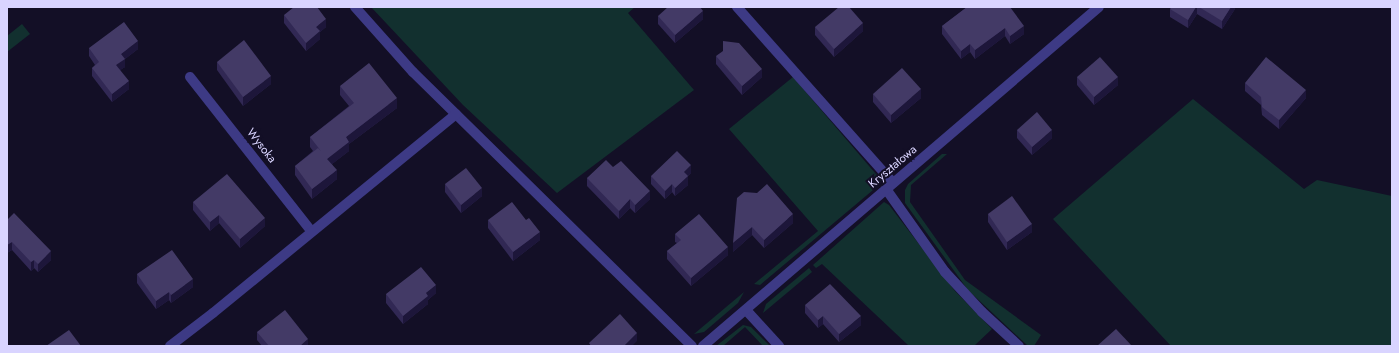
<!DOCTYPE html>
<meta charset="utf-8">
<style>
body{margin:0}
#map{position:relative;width:1399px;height:353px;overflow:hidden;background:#130f26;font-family:Jost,sans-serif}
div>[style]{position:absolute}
.green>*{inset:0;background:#12302f}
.street>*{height:10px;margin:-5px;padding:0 5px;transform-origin:5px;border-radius:5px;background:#3d3a85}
.wall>*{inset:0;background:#312854}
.shaded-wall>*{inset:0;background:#1d163a}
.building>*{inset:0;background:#433a66}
span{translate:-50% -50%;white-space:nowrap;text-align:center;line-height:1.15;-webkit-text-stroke:4px #130f26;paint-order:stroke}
.street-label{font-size:12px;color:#d9d4ff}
.frame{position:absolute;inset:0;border:8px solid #d9d4ff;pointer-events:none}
</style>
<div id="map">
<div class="green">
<div style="clip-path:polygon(371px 7px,635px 7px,628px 13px,694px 90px,557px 193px,463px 105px)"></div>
<div style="clip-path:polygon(22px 24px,30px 34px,7px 52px,7px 36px)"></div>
<div style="clip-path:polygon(793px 77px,881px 180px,879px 185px,760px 285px,754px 284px,818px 231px,729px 129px)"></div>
<div style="clip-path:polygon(1193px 99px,1304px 189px,1317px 180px,1392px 196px,1392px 346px,1171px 346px,1053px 219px)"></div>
<div style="clip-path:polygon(942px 154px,947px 154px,911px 185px,910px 202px,965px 280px,1041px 335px,1034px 346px,1028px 346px,968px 290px,905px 203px,905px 190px,908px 184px)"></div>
<div style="clip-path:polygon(884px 202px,889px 205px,955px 291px,992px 329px,974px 346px,909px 346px,822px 264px,816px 268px,813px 265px)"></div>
<div style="clip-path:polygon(809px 268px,812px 272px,763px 313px,766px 304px)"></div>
<div style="clip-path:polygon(744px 292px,738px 303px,704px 332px,694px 334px)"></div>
<div style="clip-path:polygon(743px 325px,751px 327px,770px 346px,763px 346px,745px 327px,723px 346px,716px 346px)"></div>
</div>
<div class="street">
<div style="left:355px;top:7px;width:87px;rotate:48.3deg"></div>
<div style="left:413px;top:72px;width:391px;rotate:44.5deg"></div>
<div style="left:737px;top:7px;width:235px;rotate:48.4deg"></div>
<div style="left:190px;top:77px;width:196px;rotate:51.8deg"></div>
<div style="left:886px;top:189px;width:102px;rotate:54.6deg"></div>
<div style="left:945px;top:272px;width:54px;rotate:47.2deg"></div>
<div style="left:982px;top:312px;width:50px;rotate:42.6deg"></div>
<div style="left:746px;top:310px;width:49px;rotate:47.5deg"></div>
<div style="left:170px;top:346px;width:54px;rotate:-37.5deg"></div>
<div style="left:213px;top:313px;width:314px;rotate:-39.3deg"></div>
<div style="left:703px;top:346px;width:521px;rotate:-40.57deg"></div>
</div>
<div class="wall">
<div style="clip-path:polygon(967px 7px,1024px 34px,1010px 44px,1005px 36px,975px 59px,970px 52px,961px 59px,942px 34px,942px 26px)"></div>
<div style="clip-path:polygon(1172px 7px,1235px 7px,1235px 9px,1222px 29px,1197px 14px,1188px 28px,1170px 17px,1170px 9px)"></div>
<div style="clip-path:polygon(284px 15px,326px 27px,320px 32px,320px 39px,306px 51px,284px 23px)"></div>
<div style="clip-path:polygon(658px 16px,703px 19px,675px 43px,658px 24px)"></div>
<div style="clip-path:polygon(815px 27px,863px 31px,834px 57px,815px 35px)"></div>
<div style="clip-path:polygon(89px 48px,138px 49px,125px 59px,125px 67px,120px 70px,129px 89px,112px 102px,92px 76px,92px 68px,95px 65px,89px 56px)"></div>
<div style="clip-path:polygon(716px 56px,762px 77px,742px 95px,716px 64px)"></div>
<div style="clip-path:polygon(217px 62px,271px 84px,243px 106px,217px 70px)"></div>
<div style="clip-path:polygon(1077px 77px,1118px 85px,1094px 105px,1077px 85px)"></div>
<div style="clip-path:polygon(1245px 83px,1306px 98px,1279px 129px,1262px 115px,1261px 105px,1245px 91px)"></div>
<div style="clip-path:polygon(340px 86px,397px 108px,349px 144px,349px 151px,332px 164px,337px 179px,312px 199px,295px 175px,295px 166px,313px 151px,310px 147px,310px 137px,349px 106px,340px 95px)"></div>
<div style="clip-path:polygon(873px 94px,921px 98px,891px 123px,873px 102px)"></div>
<div style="clip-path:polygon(1017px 130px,1052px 138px,1032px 155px,1017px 138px)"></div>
<div style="clip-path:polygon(613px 167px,650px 199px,635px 213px,630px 208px,619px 219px,587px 186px,587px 178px)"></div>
<div style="clip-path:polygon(691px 173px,688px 176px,688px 185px,675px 196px,672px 192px,665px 199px,651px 184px,651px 176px)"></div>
<div style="clip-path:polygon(445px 184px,482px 196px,461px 213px,445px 192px)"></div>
<div style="clip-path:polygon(757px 193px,793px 223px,764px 248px,752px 235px,733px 252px)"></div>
<div style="clip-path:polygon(193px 202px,265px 226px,240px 248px,219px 223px,210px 231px,193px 210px)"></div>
<div style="clip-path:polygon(988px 214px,1032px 232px,1007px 250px,988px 222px)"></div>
<div style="clip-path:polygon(7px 220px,51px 260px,38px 272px,34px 268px,31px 271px,12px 250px,7px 253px)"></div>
<div style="clip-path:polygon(488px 220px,540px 240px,513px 261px,488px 228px)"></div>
<div style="clip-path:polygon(675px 234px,728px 255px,691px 286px,667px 259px,667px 251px,677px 243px,675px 242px)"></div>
<div style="clip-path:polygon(137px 274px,193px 287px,171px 303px,169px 300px,156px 309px,137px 283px)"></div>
<div style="clip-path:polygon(436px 293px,428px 300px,428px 304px,403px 324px,386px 303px,386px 294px)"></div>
<div style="clip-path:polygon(805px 305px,861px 325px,839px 342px,823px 324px,818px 328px,805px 313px)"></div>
<div style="clip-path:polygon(257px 332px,308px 346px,262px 346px,257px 340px)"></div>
</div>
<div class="shaded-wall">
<div style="clip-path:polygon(1196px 7px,1197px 7px,1197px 14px,1188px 28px,1188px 20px)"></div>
<div style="clip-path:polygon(1231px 7px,1235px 7px,1235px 9px,1222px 29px,1222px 21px)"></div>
<div style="clip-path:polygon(703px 11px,703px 19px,675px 43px,675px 35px)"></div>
<div style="clip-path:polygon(326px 19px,326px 27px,320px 32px,320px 39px,306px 51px,306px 43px,316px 27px)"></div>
<div style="clip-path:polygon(863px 23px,863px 31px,834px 57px,834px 49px)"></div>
<div style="clip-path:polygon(1024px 26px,1024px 34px,1010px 44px,1010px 36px)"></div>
<div style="clip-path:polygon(1005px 28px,1005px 36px,975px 59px,975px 50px)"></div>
<div style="clip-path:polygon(138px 41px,138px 49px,125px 59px,125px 67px,116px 73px,116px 65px,121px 54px)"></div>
<div style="clip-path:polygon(970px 44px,970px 52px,961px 59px,961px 51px)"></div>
<div style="clip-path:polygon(762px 69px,762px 77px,742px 95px,742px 86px)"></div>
<div style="clip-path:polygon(271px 76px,271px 84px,243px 106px,243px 97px)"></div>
<div style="clip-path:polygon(1118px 77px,1118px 85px,1094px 105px,1094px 97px)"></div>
<div style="clip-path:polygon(129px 81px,129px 89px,112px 102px,112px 94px)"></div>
<div style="clip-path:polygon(921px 89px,921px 98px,891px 123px,891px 115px)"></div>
<div style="clip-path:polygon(1306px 90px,1306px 98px,1279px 129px,1279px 120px)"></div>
<div style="clip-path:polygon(397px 98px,397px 108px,349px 144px,349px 151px,327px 168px,327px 159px,346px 137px)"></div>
<div style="clip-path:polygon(1052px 130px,1052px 138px,1032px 155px,1032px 147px)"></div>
<div style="clip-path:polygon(691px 165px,691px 173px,684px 180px,684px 172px)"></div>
<div style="clip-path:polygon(337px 170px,337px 179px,312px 199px,312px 189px)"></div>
<div style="clip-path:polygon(688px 176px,688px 185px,675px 196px,675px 188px)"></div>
<div style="clip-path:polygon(672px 184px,672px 192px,665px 199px,665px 191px)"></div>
<div style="clip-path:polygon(482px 188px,482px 196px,461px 213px,461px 205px)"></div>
<div style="clip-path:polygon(650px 191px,650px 199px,635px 213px,635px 205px)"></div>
<div style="clip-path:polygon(630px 199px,630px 208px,619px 219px,619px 211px)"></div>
<div style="clip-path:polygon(793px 214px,793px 223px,764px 248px,764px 240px)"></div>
<div style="clip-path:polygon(219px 215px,219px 223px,210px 231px,210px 222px)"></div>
<div style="clip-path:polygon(265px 218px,265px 226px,240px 248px,240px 239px)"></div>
<div style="clip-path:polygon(1032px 224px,1032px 232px,1007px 250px,1007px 242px)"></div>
<div style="clip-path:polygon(752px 227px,752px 235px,733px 252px,733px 243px)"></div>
<div style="clip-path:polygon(540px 232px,540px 240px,513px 261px,513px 252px)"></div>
<div style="clip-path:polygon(12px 242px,12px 250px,7px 253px,7px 245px)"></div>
<div style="clip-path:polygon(728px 247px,728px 255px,691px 286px,691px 278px)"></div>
<div style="clip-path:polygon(51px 251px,51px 260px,38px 272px,38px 264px)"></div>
<div style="clip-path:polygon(34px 260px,34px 268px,31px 271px,31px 262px)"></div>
<div style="clip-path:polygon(193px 279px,193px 287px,171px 303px,171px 295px)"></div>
<div style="clip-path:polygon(436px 285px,436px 293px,428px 300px,428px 304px,403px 324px,403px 316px,426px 293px)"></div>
<div style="clip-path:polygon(169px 292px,169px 300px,156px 309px,156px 301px)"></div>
<div style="clip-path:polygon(823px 316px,823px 324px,818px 328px,818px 320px)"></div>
<div style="clip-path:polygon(861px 316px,861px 325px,839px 342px,839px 334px)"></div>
<div style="clip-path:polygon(637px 333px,637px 341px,632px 346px,624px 346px)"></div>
<div style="clip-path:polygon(308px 339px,308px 346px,300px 346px)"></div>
</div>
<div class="building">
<div style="clip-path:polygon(294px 7px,317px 7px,326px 19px,316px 27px,320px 31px,306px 43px,284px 15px)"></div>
<div style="clip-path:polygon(668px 7px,700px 7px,703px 11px,675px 35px,658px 16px)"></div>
<div style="clip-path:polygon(839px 7px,849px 7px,863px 23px,834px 49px,815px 27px)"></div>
<div style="clip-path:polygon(967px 7px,1010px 7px,1024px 26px,1010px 36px,1005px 28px,975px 50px,970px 44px,961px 51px,942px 26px)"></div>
<div style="clip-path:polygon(1172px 7px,1196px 7px,1188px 20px,1170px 9px)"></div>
<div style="clip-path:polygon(1199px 7px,1231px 7px,1222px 21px)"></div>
<div style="clip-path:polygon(124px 22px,138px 41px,121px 54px,125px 59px,116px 65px,129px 81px,112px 94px,92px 68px,99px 62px,89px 48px)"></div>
<div style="clip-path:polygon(244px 40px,271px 76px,243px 97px,217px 62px)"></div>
<div style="clip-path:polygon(723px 41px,739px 43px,762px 69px,742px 86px,716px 56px,723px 51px)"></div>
<div style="clip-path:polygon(1100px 57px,1118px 77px,1094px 97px,1077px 77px)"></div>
<div style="clip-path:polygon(1266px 57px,1306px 90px,1279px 120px,1262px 107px,1261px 97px,1245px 83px)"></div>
<div style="clip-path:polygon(369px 63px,397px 98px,346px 137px,349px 142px,327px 159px,337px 170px,312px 189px,295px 166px,318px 148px,321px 151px,310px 137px,354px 103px,340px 86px)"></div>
<div style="clip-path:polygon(902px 68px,921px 89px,891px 115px,873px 94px)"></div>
<div style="clip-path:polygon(1037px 112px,1052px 130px,1032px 147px,1017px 130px)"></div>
<div style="clip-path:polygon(677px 151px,691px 165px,684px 172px,688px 176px,675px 188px,672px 184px,665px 191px,651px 176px)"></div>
<div style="clip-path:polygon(606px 160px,613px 167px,621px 161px,650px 191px,635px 205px,630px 199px,619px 211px,587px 178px)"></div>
<div style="clip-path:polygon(466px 168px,482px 188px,461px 205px,445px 184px)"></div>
<div style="clip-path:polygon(227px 174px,265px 218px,240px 239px,219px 215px,210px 222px,193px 202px)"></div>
<div style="clip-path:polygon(767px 184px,793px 214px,764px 240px,752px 227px,733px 243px,737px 198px,744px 192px,757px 193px)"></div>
<div style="clip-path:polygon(1012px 196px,1032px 224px,1007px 242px,988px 214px)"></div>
<div style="clip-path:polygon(512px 202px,526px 220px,529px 218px,540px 232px,513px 252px,488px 220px)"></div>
<div style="clip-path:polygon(14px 213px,51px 251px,38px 264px,34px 260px,31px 262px,12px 242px,7px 245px,7px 220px)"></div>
<div style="clip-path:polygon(699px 214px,728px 247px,691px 278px,667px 251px,681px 240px,675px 234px)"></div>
<div style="clip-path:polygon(172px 250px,193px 279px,171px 295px,169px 292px,156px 301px,137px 274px)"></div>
<div style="clip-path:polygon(421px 267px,436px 285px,426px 293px,428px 296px,403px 316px,386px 294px)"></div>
<div style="clip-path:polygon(830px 284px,861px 316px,839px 334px,823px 316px,818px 320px,805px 305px)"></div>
<div style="clip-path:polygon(285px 310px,308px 339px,300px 346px,269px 346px,257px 332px)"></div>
<div style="clip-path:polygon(620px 314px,637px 333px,624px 346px,591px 346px,589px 343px)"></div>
<div style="clip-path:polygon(1116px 329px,1132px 346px,1097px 346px)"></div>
<div style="clip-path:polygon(69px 330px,81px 346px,46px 346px)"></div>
</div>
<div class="street-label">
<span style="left:261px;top:146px;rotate:52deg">Wysoka</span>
<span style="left:893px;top:167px;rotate:-40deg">Kryształowa</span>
</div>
<div class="frame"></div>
</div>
